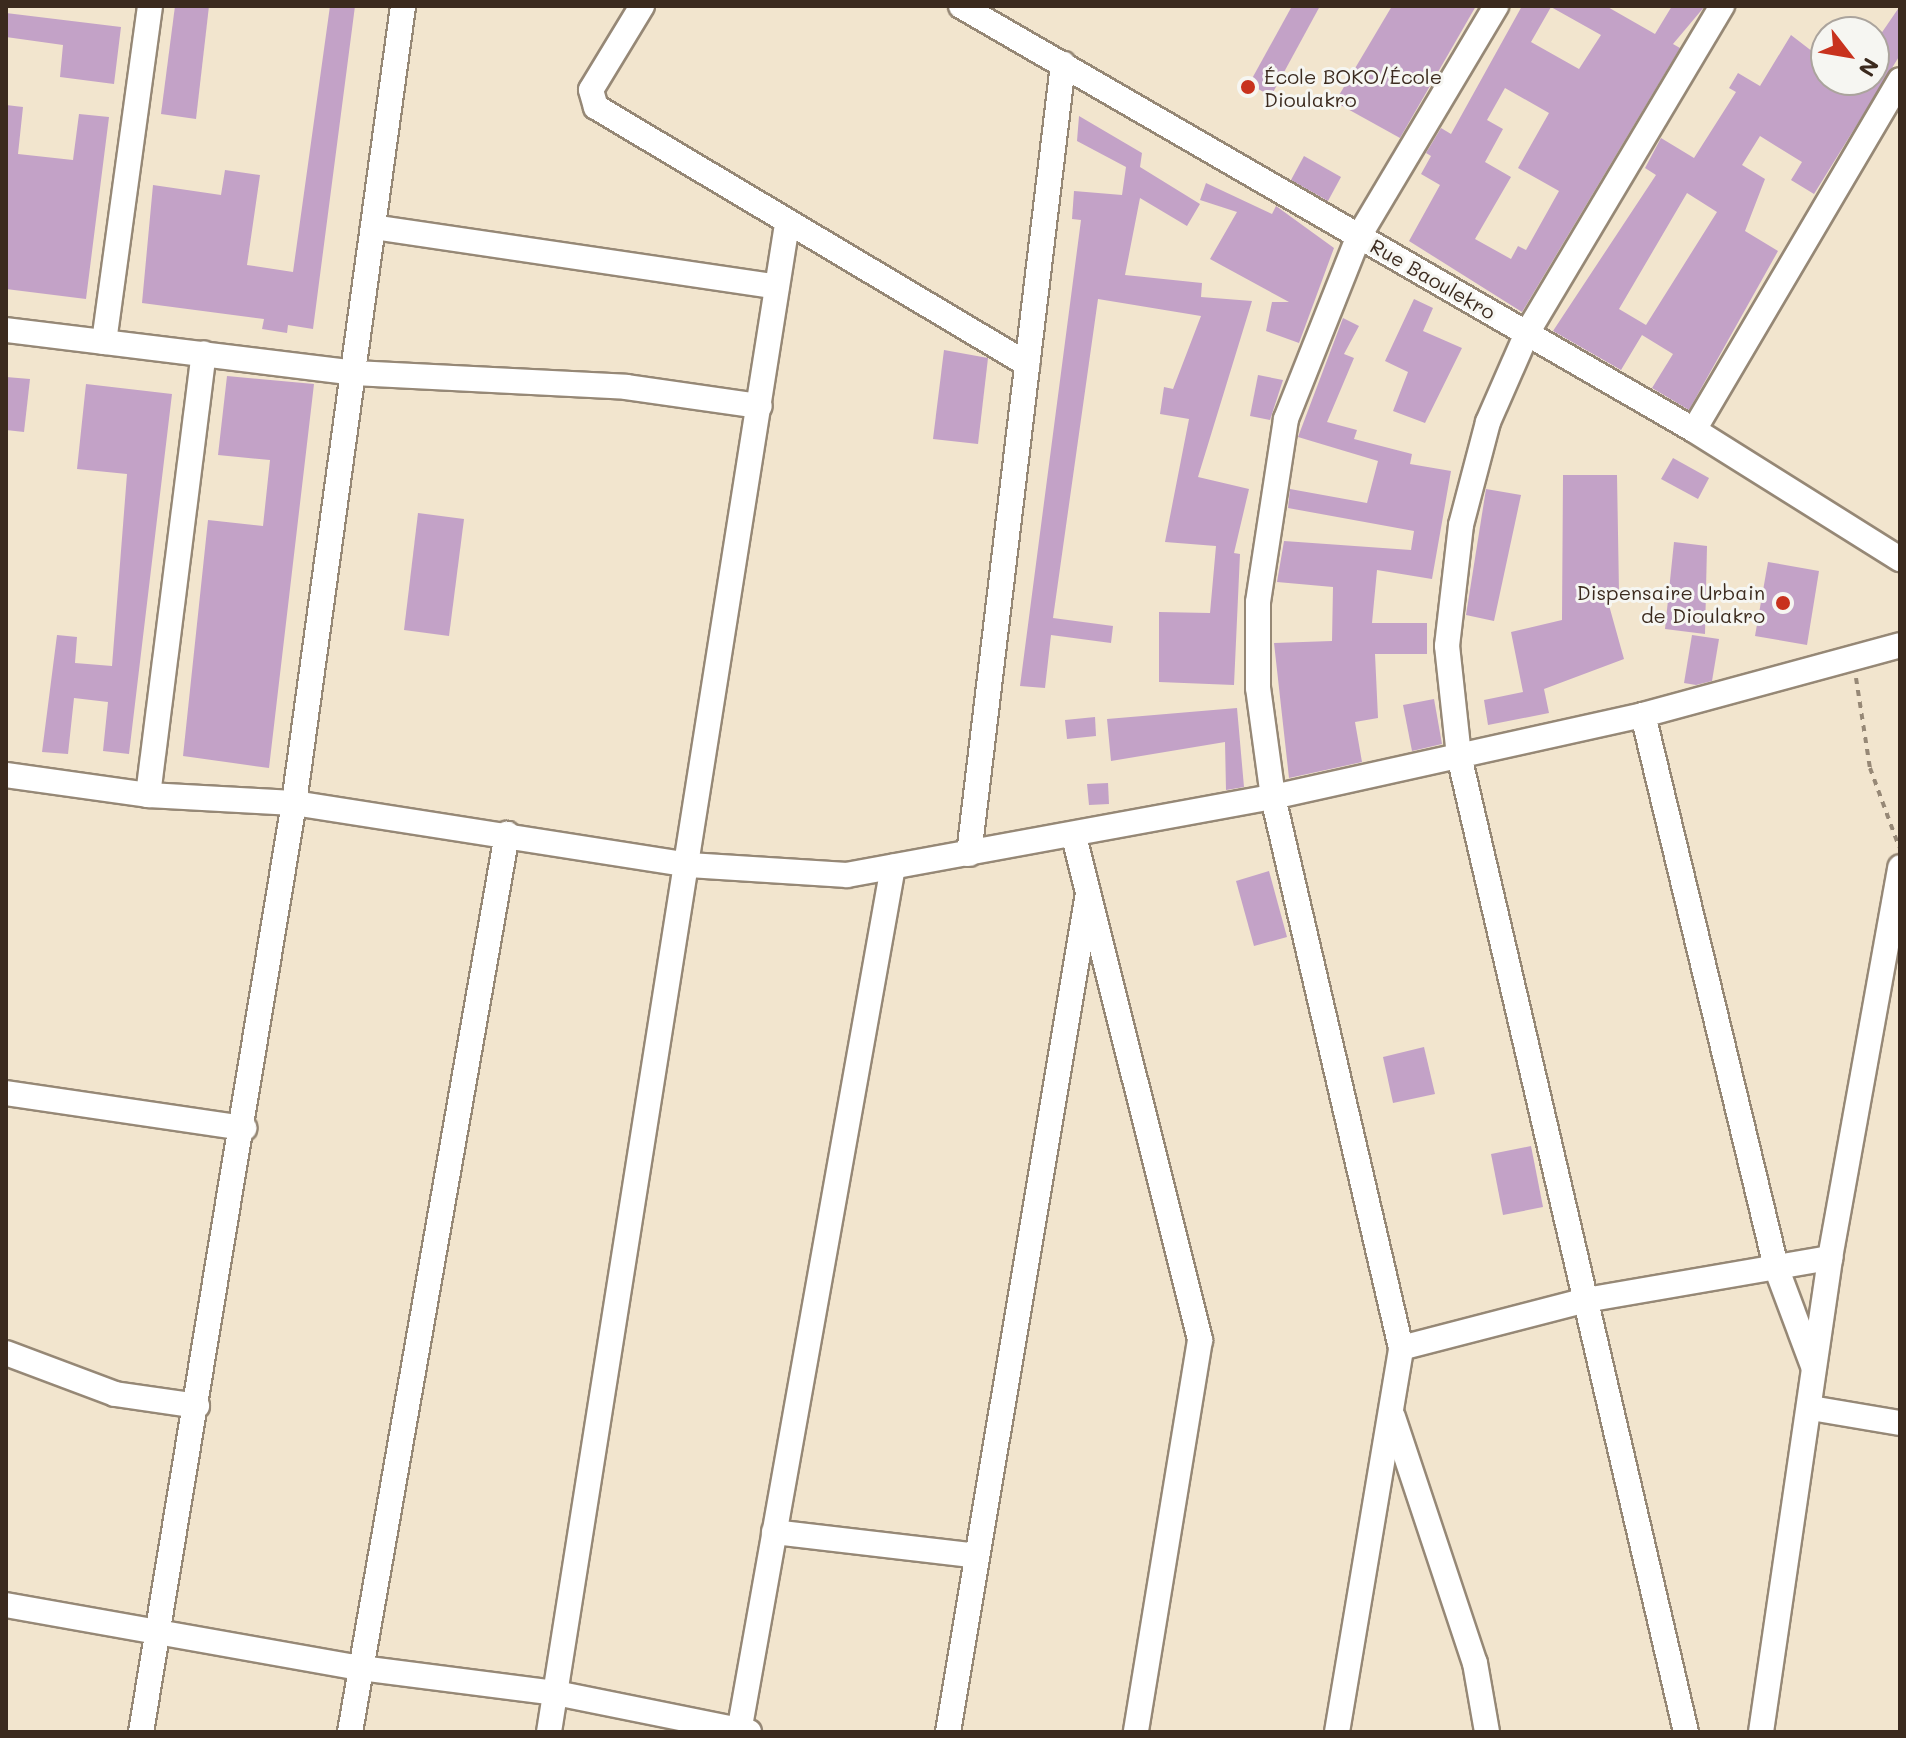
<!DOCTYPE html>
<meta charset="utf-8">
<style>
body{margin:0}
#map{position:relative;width:1906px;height:1738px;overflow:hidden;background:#f2e5ce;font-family:Mali,sans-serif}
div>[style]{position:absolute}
.building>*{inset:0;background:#c3a2c7}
.path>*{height:4px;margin-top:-2px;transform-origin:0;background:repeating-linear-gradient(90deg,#968876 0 6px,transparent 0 12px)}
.roads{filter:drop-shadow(2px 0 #968876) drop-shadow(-2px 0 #968876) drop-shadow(0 2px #968876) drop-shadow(0 -2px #968876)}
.minor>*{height:24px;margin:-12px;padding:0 12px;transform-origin:12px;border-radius:12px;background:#fff}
.dots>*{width:22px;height:22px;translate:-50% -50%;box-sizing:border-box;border:4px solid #f6f6f2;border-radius:50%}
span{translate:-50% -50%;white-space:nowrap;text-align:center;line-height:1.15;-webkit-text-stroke:6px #f6f6f2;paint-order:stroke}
.poi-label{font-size:20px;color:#3b2a1e}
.left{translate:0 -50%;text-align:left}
.right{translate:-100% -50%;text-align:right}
.street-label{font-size:20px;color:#3b2a1e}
.frame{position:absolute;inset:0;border:8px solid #3b2a1e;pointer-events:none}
.north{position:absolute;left:1810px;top:16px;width:80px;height:80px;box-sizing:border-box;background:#f6f6f2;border:2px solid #aba49d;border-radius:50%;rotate:121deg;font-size:22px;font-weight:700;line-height:32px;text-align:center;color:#3b2a1e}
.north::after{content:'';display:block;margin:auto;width:28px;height:36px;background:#c8321e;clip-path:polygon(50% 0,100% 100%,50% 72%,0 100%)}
</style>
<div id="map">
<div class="building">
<div style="clip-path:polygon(175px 6px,209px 6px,196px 119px,161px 114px)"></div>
<div style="clip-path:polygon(330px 6px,355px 6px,313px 329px,288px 325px,287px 333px,262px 329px,264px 319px,142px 303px,153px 185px,221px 195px,225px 170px,260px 175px,247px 265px,293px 272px)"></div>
<div style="clip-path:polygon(1292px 6px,1320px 6px,1271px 96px,1249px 84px)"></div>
<div style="clip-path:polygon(1392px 6px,1476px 6px,1400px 138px,1335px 102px)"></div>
<div style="clip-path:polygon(evenodd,1522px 6px,1606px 6px,1655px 34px,1672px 6px,1705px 6px,1673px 44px,1680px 48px,1522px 312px,1409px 241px,1440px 185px,1421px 174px,1431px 156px,1426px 153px,1441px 128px,1451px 134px,1522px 6px,1551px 7px,1601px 35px,1579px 69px,1531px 42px,1551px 7px,1522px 6px,1505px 88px,1549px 113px,1518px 168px,1559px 191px,1526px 250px,1518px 246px,1511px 259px,1475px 239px,1511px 177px,1485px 162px,1503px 129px,1487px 120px,1505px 88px)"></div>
<div style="clip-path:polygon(evenodd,1900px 6px,1900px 55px,1814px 194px,1791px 180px,1802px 162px,1760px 136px,1742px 165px,1765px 179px,1745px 231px,1778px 251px,1689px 410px,1652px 388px,1673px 354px,1642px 335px,1621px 370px,1553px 331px,1656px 175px,1645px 168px,1661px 138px,1694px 158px,1736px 92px,1729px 88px,1738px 73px,1760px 86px,1791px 35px,1826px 62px,1826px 80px,1874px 80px,1874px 44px,1900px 6px,1687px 193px,1717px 212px,1646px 325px,1619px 309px,1687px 193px)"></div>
<div style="clip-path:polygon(6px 13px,121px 27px,114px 84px,60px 77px,63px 45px,6px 37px)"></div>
<div style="clip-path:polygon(6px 105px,23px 107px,18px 154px,73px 160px,79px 114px,109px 117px,86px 299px,6px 289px)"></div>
<div style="clip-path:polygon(1079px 116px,1142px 153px,1140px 167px,1200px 204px,1187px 226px,1140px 198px,1125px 275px,1202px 283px,1201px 297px,1252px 301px,1198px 477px,1249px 489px,1234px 553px,1240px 554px,1234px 685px,1159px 682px,1159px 612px,1210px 613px,1216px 546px,1165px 542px,1189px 419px,1160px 414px,1164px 387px,1173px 389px,1201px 316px,1098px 299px,1053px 618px,1113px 626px,1111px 643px,1051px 635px,1045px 688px,1020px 686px,1081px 220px,1072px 219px,1074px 191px,1122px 195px,1126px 167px,1077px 141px)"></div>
<div style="clip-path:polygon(1304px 156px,1341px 177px,1328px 201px,1291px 180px)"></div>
<div style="clip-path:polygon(1206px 183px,1272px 214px,1276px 206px,1334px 248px,1299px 343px,1266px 331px,1272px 302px,1289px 302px,1210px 259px,1237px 212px,1200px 200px)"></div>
<div style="clip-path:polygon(1414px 299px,1433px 308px,1423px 331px,1462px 348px,1425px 423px,1393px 411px,1408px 372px,1385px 361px)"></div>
<div style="clip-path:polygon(1343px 318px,1359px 326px,1344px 354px,1354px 358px,1327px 422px,1357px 430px,1354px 439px,1412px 454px,1410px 464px,1451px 471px,1432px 579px,1377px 570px,1372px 623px,1427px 623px,1427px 654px,1375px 654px,1378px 718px,1355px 722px,1362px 762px,1289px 778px,1274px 643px,1332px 641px,1333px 587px,1277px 582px,1284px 541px,1411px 550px,1414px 531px,1288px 508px,1290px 489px,1367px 503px,1378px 461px,1298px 437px)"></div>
<div style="clip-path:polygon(944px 350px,988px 358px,978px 444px,933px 439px)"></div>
<div style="clip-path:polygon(1258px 375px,1283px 380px,1270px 420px,1250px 416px)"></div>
<div style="clip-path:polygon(227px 376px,314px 384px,269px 768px,183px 756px,208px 520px,263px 526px,270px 460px,218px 455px)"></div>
<div style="clip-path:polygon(6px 377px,30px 379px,24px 432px,6px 430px)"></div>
<div style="clip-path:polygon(86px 384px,172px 394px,129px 754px,103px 751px,108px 702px,74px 698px,68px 754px,42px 752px,57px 635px,77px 637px,75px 663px,112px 666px,127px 474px,77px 469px)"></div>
<div style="clip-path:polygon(1673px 458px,1709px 478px,1698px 499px,1661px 479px)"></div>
<div style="clip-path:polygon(1563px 475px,1617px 475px,1619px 591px,1605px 591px,1624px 659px,1544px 689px,1549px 713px,1488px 725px,1484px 700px,1523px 692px,1511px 632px,1562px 620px)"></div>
<div style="clip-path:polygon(1486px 489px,1521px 495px,1494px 621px,1466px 615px)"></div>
<div style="clip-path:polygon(418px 513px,464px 519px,449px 636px,404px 630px)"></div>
<div style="clip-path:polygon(1674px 542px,1707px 546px,1705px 634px,1665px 629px)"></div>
<div style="clip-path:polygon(1768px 562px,1819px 571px,1807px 645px,1755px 636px)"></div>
<div style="clip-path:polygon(1692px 635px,1719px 639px,1712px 681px,1696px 685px,1684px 683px)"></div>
<div style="clip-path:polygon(1434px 699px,1442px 744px,1412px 751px,1403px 705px)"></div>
<div style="clip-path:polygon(1237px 708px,1244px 787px,1226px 790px,1225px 742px,1111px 761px,1107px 719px)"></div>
<div style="clip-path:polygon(1095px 717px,1096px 736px,1067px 739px,1065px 720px)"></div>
<div style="clip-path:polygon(1108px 783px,1109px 804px,1089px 805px,1087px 784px)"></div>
<div style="clip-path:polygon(1269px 871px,1287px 937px,1254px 946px,1236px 881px)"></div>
<div style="clip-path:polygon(1424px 1047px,1435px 1094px,1393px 1103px,1383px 1057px)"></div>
<div style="clip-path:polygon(1531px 1146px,1543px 1207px,1503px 1215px,1491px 1154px)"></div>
</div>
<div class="path">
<div style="left:1856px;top:678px;width:91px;rotate:81.2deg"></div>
<div style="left:1870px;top:768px;width:84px;rotate:69.8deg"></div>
</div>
<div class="roads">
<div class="minor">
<div style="left:642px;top:6px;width:98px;rotate:121.3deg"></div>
<div style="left:591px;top:90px;width:18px;rotate:74deg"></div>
<div style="left:596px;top:107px;width:502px;rotate:30.81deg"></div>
<div style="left:961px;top:6px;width:847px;rotate:30.05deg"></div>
<div style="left:1694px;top:430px;width:243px;rotate:32.1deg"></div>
<div style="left:373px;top:227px;width:408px;rotate:8.4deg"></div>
<div style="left:6px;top:330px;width:351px;rotate:7deg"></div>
<div style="left:354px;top:373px;width:272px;rotate:2.9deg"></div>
<div style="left:626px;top:387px;width:135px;rotate:8.1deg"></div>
<div style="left:104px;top:342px;width:339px;rotate:-82.2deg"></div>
<div style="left:1694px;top:430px;width:406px;rotate:-59.5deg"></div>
<div style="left:1643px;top:715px;width:568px;rotate:76.45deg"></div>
<div style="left:1776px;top:1267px;width:106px;rotate:69.5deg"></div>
<div style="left:6px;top:775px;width:143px;rotate:8deg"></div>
<div style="left:148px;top:795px;width:146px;rotate:3.1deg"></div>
<div style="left:294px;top:803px;width:400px;rotate:8.9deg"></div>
<div style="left:689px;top:865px;width:158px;rotate:3.6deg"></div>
<div style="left:847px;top:875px;width:433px;rotate:-10.4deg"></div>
<div style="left:1273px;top:797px;width:379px;rotate:-12.5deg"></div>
<div style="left:1643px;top:715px;width:266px;rotate:-15.2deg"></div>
<div style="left:148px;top:795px;width:445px;rotate:-82.8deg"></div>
<div style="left:1074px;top:836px;width:520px;rotate:75.96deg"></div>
<div style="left:1200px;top:1340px;width:397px;rotate:99.3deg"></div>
<div style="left:969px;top:854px;width:796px;rotate:-83.21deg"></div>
<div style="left:6px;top:1093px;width:241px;rotate:8.4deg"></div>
<div style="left:1401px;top:1348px;width:191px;rotate:-14.5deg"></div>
<div style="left:1586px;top:1300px;width:248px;rotate:-9.8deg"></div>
<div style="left:6px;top:1353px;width:116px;rotate:20.6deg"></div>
<div style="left:115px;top:1394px;width:83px;rotate:8.3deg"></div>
<div style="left:1811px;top:1408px;width:90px;rotate:9.6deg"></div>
<div style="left:1393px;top:1417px;width:259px;rotate:71.6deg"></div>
<div style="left:1475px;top:1663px;width:70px;rotate:80.1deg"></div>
<div style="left:774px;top:1532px;width:204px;rotate:6.7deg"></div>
<div style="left:6px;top:1605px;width:361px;rotate:10.1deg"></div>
<div style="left:361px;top:1668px;width:197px;rotate:7.3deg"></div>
<div style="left:556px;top:1693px;width:197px;rotate:11.4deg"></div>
<div style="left:141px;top:1732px;width:942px;rotate:-80.65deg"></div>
<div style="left:294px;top:803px;width:804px;rotate:-82.21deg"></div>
<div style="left:350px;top:1732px;width:912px;rotate:-80.08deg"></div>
<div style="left:549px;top:1732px;width:1527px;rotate:-81.03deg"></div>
<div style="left:739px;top:1732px;width:879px;rotate:-79.91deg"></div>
<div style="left:948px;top:1732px;width:850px;rotate:-80.52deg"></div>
<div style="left:1337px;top:1732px;width:389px;rotate:-80.5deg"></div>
<div style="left:1401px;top:1348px;width:566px;rotate:-103.08deg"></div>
<div style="left:1273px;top:797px;width:110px;rotate:-97.8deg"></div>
<div style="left:1258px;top:688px;width:86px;rotate:-90deg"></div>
<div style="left:1258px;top:602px;width:185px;rotate:-81.3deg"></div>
<div style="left:1286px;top:419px;width:197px;rotate:-68.3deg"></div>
<div style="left:1359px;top:236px;width:268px;rotate:-59.2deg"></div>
<div style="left:1686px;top:1732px;width:1002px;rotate:-103.09deg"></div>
<div style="left:1459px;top:756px;width:111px;rotate:-96.2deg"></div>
<div style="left:1447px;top:646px;width:122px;rotate:-83.4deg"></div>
<div style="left:1461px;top:525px;width:106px;rotate:-75.3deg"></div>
<div style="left:1488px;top:422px;width:97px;rotate:-66.3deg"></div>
<div style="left:1527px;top:333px;width:381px;rotate:-59.2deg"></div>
<div style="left:1761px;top:1732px;width:479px;rotate:-81.7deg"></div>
<div style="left:1830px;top:1258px;width:397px;rotate:-79.8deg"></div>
</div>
</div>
<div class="dots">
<div style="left:1248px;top:87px;background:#c8321e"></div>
<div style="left:1783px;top:603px;background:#c8321e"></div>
</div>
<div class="poi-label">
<span class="left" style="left:1264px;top:88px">École BOKO/École<br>Dioulakro</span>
<span class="right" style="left:1765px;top:604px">Dispensaire Urbain<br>de Dioulakro</span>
</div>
<div class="street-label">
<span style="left:1433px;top:279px;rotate:30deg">Rue Baoulekro</span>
</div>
<div class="frame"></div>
<div class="north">N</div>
</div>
